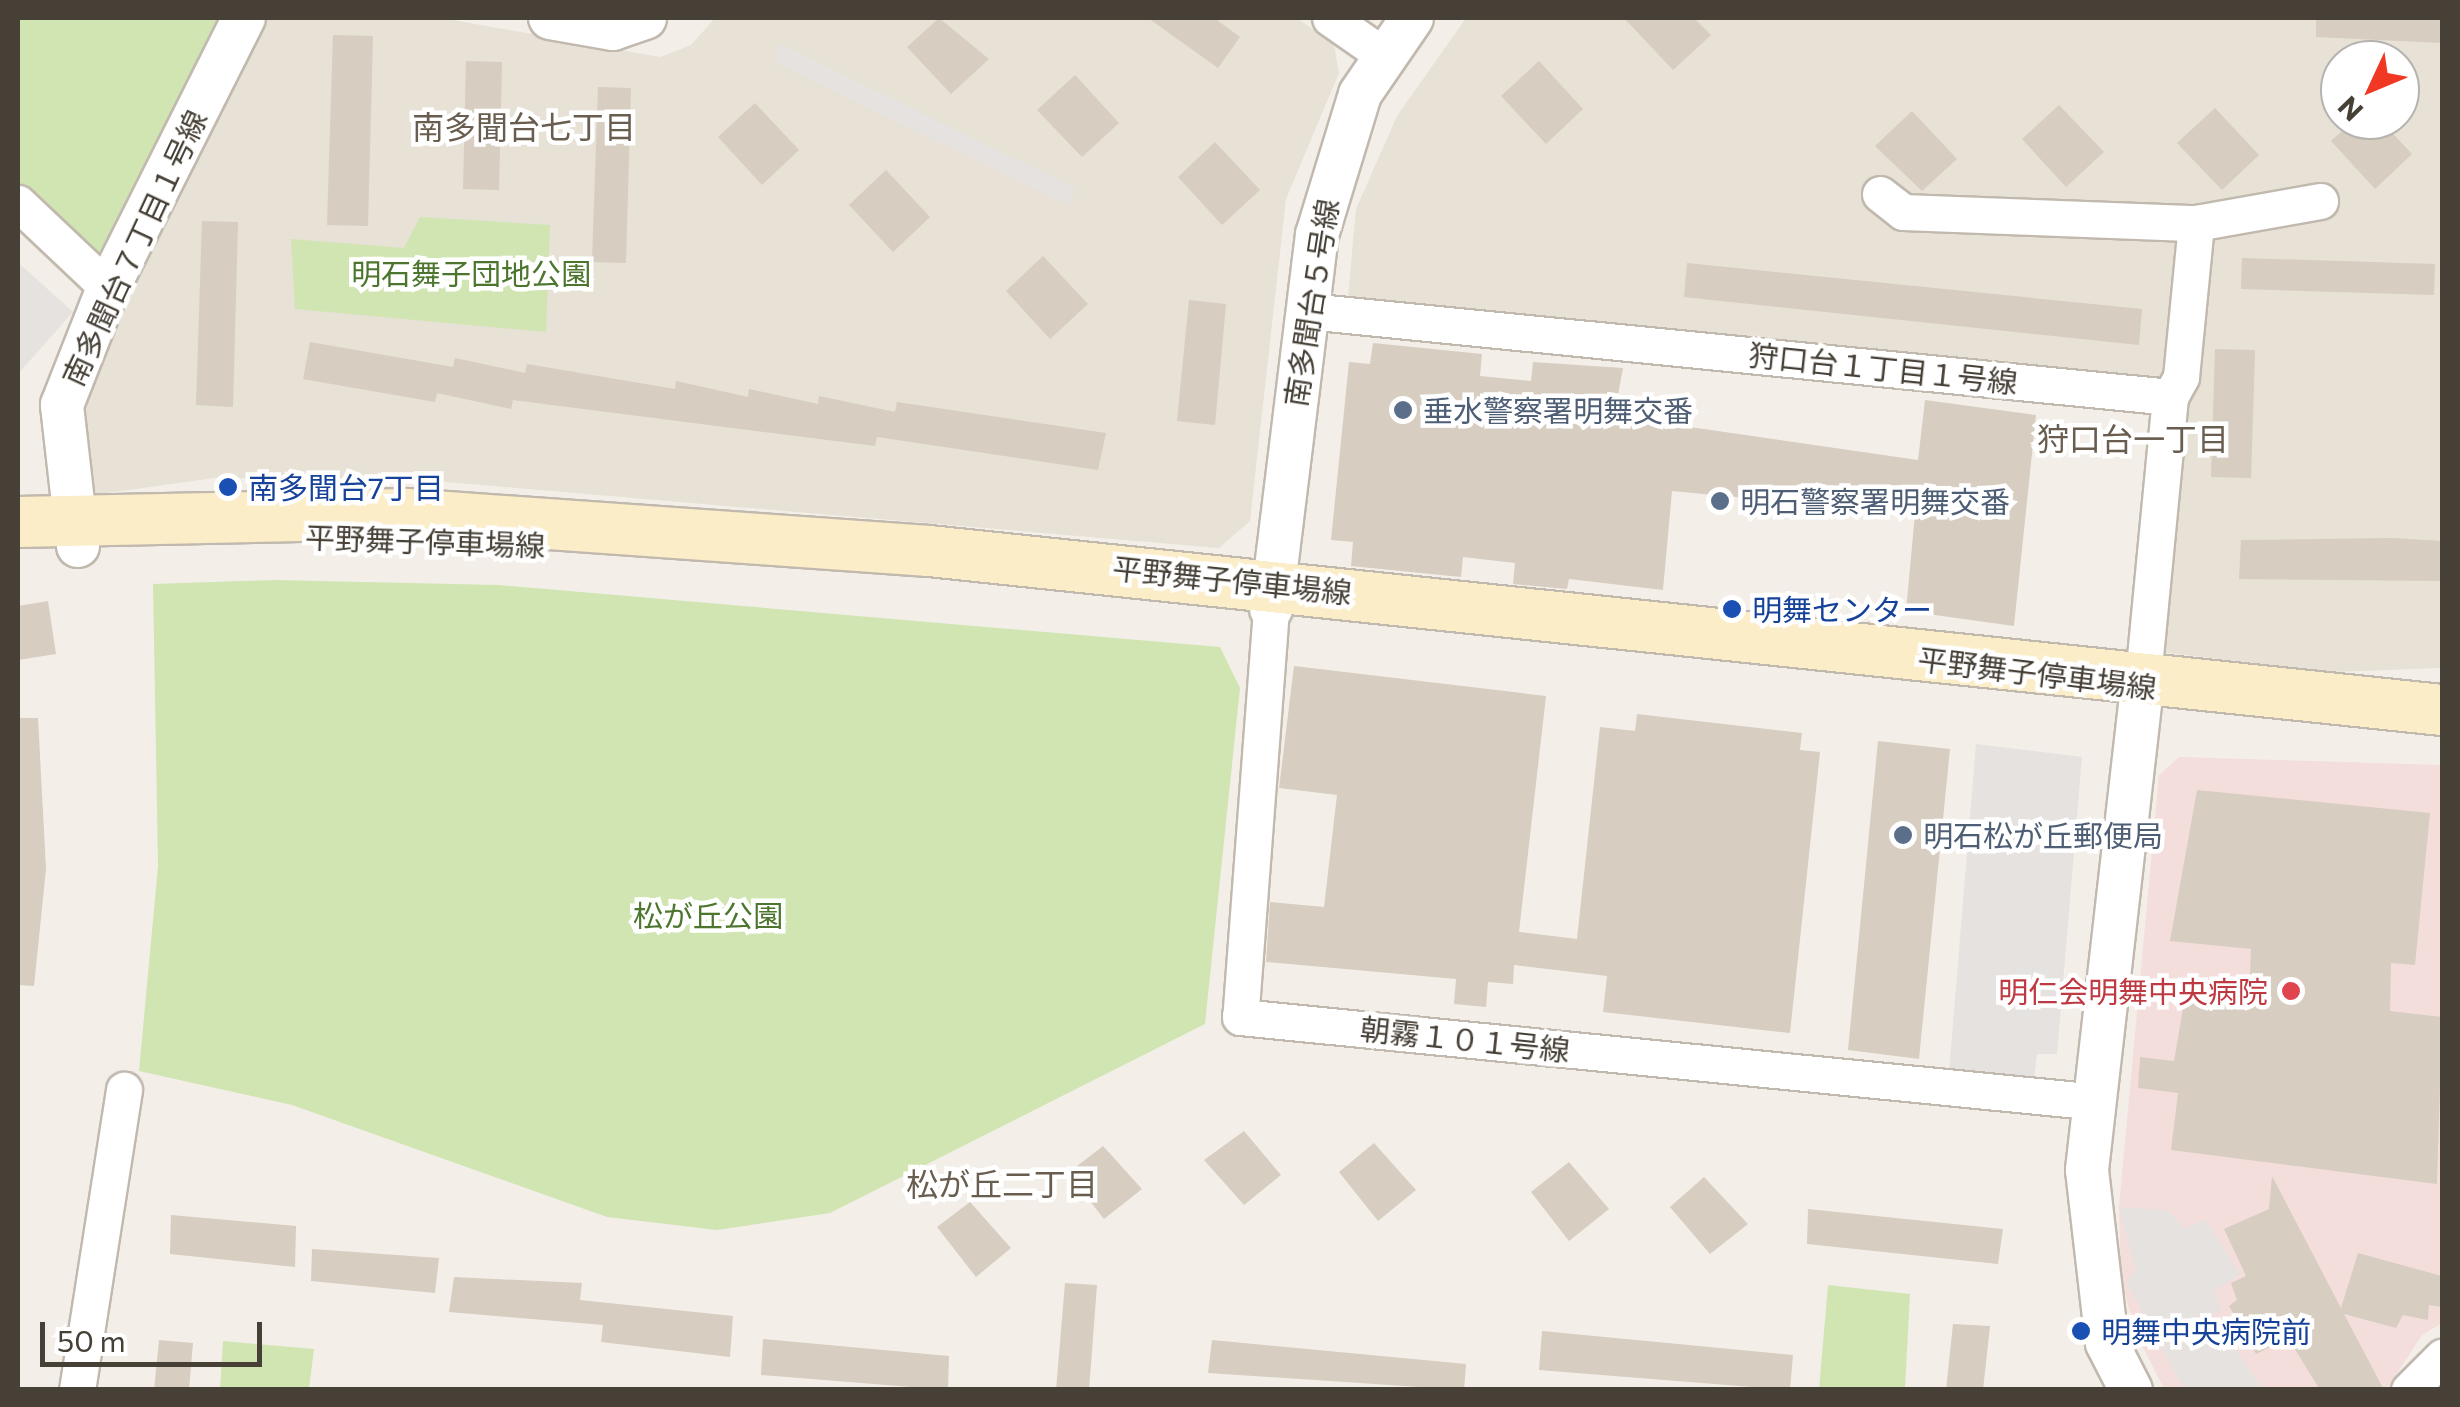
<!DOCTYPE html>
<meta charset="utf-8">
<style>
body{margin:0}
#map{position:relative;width:2460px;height:1407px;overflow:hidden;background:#f3efe8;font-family:Commissioner,"Noto Sans JP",sans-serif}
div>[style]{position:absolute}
.residential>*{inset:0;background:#e7e1d6}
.medical>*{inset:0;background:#f3dedc}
.green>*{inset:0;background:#d1e5b3}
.parking>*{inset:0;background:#e5e2e0}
.building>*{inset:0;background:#d7cdc1}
.roads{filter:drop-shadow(2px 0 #c1b9ae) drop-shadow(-2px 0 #c1b9ae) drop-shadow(0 2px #c1b9ae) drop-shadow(0 -2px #c1b9ae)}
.minor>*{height:35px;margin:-17.5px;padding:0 17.5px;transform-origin:17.5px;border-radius:17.5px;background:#fff}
.tertiary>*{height:42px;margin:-21px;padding:0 21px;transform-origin:21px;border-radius:21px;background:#fff}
.secondary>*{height:50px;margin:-25px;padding:0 25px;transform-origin:25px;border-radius:25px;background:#fcedc9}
.dots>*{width:28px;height:28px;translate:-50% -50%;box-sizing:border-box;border:5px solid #fff;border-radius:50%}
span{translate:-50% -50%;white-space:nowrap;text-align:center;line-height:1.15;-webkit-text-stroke:9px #fff;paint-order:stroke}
.street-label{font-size:30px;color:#464037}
.park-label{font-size:30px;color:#4c762d}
.service-label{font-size:30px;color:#4e5e75}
.left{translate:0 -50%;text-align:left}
.transit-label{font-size:30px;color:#164399}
.health-label{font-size:30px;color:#be3a42}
.right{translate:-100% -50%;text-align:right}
.neighbourhood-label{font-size:32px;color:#695d4f}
.frame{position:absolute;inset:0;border:20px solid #464037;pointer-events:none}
.north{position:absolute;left:2320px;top:40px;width:100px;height:100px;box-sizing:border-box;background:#fff;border:2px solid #b5b3af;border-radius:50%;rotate:226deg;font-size:28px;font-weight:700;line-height:40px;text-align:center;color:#464037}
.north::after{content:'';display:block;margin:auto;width:35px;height:45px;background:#f03823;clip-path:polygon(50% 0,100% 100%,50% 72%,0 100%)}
.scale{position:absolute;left:40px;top:1322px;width:222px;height:45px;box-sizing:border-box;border:5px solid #464037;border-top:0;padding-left:12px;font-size:30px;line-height:35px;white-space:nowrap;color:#464037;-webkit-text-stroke:8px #fff;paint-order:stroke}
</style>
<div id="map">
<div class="residential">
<div style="clip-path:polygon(261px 18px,442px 18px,660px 57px,691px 45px,715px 18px,1297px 18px,1334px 45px,1339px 73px,1286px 199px,1250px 521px,1219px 548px,411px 479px,214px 478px,86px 496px,82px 397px)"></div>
<div style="clip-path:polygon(evenodd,1466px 18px,2442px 18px,2442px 668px,2331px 672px,2160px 652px,2184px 394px,1348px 297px,1356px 209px,1397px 116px,1466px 18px,2340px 60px,2400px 60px,2400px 120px,2340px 120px,2340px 60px)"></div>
</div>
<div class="medical">
<div style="clip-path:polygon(2179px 757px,2442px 765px,2442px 1323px,2422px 1335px,2387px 1389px,2164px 1389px,2137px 1335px,2121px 1281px,2119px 1207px,2159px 775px)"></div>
</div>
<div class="green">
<div style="clip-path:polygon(18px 18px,218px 18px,119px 252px,92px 257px,18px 187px)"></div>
<div style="clip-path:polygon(420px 217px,550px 225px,546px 332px,295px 309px,291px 239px,404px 248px)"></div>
<div style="clip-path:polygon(275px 580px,498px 585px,1220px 647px,1240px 688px,1205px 1024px,830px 1213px,717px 1230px,607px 1217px,292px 1105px,139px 1071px,158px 866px,153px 584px)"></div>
<div style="clip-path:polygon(1828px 1285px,1910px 1294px,1905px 1389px,1819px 1389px)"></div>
<div style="clip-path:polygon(223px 1341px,314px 1349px,309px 1389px,220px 1389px)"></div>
</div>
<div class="parking">
<div style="clip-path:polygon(781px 44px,1076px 189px,1069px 206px,773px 61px)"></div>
<div style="clip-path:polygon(21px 265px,73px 312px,18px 374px,18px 268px)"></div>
<div style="clip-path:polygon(1976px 744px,2082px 757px,2057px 1054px,2037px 1054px,2034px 1078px,1949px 1071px)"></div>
<div style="clip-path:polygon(2119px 1207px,2169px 1211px,2184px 1229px,2205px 1219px,2240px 1274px,2215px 1291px,2222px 1309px,2202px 1321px,2216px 1344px,2229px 1340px,2263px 1389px,2184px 1389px,2126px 1281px,2136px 1271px)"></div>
</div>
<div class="building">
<div style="clip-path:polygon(939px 18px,989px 59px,951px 94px,907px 47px)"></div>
<div style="clip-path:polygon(1148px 18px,1214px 18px,1240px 37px,1218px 68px)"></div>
<div style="clip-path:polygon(1624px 18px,1694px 18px,1711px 35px,1673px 70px)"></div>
<div style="clip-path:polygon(2316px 18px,2442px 18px,2442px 43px,2316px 37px)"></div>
<div style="clip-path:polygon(333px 35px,373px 36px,368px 226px,327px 225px)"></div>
<div style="clip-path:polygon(466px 61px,502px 62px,499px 190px,463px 189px)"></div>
<div style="clip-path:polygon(1539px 61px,1583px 109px,1546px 144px,1501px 96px)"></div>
<div style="clip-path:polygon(1075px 75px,1119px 123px,1082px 157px,1037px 110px)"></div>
<div style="clip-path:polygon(598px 87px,631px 88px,626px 263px,592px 262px)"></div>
<div style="clip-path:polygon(755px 103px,799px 150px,762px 185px,718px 137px)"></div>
<div style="clip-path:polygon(2059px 105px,2104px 152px,2066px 187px,2022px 139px)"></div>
<div style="clip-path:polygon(2215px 108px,2259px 155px,2222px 190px,2177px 143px)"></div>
<div style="clip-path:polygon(1912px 111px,1957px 159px,1922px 191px,1875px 146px)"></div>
<div style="clip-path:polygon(2354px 120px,2380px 120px,2412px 154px,2375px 189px,2331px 141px)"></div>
<div style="clip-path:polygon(1215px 142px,1260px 190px,1222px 225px,1178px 177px)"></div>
<div style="clip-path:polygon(886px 170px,930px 217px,893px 252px,849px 205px)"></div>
<div style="clip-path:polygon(202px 221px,238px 222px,233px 407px,196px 405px)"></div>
<div style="clip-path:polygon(1043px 256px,1088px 304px,1050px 339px,1006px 291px)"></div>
<div style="clip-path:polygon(2242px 258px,2435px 264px,2434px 295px,2241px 289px)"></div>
<div style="clip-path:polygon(1687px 263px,2142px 309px,2139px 345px,1684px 297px)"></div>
<div style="clip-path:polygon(1189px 300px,1226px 304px,1215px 425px,1177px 421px)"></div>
<div style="clip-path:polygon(310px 342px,453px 367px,455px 358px,525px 373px,527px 364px,675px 389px,676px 381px,748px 397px,749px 389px,818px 404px,819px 396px,895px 412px,897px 402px,1106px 433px,1098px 470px,877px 437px,875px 446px,513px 400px,511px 409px,437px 393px,435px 402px,303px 379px)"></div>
<div style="clip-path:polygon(1373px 343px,1482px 354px,1480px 376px,1531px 381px,1533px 362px,1623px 368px,1614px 416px,1918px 460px,1925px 400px,2036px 415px,2014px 626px,1906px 611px,1915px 514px,1672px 491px,1663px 590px,1569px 579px,1567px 589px,1513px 584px,1515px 563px,1463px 557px,1461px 577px,1351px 566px,1353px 542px,1331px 540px,1349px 362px,1370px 364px)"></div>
<div style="clip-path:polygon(2215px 349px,2255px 350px,2251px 478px,2211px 477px)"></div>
<div style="clip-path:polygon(2392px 538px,2442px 541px,2442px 581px,2239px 579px,2241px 540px)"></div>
<div style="clip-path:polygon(48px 601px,56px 654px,18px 660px,18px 606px)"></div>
<div style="clip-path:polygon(1294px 666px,1546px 696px,1519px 932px,1577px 939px,1600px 727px,1635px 731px,1637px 714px,1802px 733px,1800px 750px,1820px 752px,1790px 1033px,1603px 1012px,1607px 976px,1514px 965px,1513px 984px,1488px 982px,1486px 1007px,1454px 1004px,1456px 979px,1266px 962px,1270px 902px,1324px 907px,1337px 795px,1279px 788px)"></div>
<div style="clip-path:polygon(18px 718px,38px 718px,46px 869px,34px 986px,18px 985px)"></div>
<div style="clip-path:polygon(1878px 741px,1950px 749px,1919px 1059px,1848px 1050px)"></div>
<div style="clip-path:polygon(2197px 790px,2430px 813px,2415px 965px,2391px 963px,2390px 1011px,2442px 1017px,2437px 1184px,2171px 1150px,2178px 1093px,2138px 1088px,2140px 1057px,2174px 1061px,2185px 997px,2249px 1004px,2251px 949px,2170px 941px)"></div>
<div style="clip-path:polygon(1244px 1131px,1281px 1175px,1244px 1205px,1204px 1160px)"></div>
<div style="clip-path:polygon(1374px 1143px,1416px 1190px,1378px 1221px,1339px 1172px)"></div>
<div style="clip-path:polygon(1103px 1146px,1142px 1189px,1104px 1219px,1068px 1173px)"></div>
<div style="clip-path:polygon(1569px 1162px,1609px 1209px,1569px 1241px,1531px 1192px)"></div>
<div style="clip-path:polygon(2272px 1176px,2341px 1308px,2358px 1253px,2442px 1276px,2442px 1307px,2429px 1305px,2428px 1320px,2403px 1315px,2396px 1328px,2344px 1314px,2384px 1390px,2320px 1390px,2288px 1338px,2256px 1354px,2229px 1306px,2237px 1300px,2231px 1283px,2246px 1276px,2224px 1229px,2269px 1209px)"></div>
<div style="clip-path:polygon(1704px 1177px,1748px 1224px,1710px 1254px,1670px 1207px)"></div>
<div style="clip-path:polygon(970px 1202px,1011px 1248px,976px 1277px,937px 1227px)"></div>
<div style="clip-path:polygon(1808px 1209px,2003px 1229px,1998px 1264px,1807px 1244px)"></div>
<div style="clip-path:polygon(171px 1215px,296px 1226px,295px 1267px,170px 1254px)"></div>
<div style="clip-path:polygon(312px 1249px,439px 1258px,435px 1293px,311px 1281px)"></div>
<div style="clip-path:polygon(454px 1277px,582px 1283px,580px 1300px,733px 1316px,730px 1357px,601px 1342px,603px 1325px,449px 1312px)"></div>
<div style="clip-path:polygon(1065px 1283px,1097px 1285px,1089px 1390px,1056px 1390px)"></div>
<div style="clip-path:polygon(1953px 1324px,1990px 1326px,1983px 1390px,1946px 1390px)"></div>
<div style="clip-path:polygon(1542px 1331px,1793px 1355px,1790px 1390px,1539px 1370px)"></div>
<div style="clip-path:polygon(763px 1339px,949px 1356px,948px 1390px,761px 1375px)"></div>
<div style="clip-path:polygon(159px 1340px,193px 1343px,189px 1390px,154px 1390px)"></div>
<div style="clip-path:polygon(1212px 1340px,1466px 1364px,1464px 1390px,1208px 1373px)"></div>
</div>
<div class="roads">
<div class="minor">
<div style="left:1330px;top:18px;width:65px;rotate:34.9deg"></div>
<div style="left:1880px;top:194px;width:29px;rotate:38deg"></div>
<div style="left:1903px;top:212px;width:293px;rotate:2.2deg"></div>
<div style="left:2196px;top:223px;width:126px;rotate:-10.1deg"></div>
<div style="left:18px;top:203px;width:124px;rotate:43.4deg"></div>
<div style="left:1307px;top:311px;width:867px;rotate:5.69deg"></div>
<div style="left:2170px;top:397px;width:290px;rotate:95.5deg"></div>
<div style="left:2170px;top:397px;width:23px;rotate:-61deg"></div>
<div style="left:2181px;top:377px;width:155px;rotate:-84.4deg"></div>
<div style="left:1271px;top:609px;width:409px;rotate:94.3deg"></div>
<div style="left:1240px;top:1017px;width:861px;rotate:5.66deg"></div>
<div style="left:77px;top:1390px;width:304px;rotate:-81.1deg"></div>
<div style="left:2409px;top:1390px;width:47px;rotate:-45deg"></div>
</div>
<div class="tertiary">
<div style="left:550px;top:18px;width:64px;rotate:9.9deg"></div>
<div style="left:613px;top:29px;width:34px;rotate:-19deg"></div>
<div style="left:78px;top:546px;width:142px;rotate:-96.5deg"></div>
<div style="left:62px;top:405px;width:126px;rotate:-68.5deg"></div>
<div style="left:108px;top:288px;width:302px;rotate:-63.3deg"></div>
<div style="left:1271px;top:609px;width:377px;rotate:-83deg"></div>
<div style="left:1317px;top:235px;width:147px;rotate:-73deg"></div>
<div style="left:1360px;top:94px;width:92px;rotate:-55.6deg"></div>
<div style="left:2131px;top:1390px;width:53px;rotate:-117.1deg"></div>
<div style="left:2107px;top:1343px;width:174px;rotate:-96.6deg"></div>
<div style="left:2087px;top:1170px;width:487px;rotate:-83.5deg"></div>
</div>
<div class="secondary">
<div style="left:18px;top:522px;width:388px;rotate:-1.2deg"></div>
<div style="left:406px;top:514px;width:524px;rotate:4.05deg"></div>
<div style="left:929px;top:551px;width:1521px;rotate:6deg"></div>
</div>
</div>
<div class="dots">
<div style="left:1403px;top:410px;background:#5c6f8a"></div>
<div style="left:228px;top:487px;background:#1a4fb4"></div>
<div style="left:1720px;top:501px;background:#5c6f8a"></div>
<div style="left:1732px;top:609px;background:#1a4fb4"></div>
<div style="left:1903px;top:835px;background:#5c6f8a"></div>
<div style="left:2291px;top:991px;background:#e0444e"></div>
<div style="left:2081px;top:1331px;background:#1a4fb4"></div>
</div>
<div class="street-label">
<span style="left:134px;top:248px;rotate:-65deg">南多聞台７丁目１号線</span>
<span style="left:1311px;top:303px;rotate:-81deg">南多聞台５号線</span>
<span style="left:1883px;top:368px;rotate:6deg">狩口台１丁目１号線</span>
<span style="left:425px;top:541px;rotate:2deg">平野舞子停車場線</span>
<span style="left:1232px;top:580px;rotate:6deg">平野舞子停車場線</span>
<span style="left:2037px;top:673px;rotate:7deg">平野舞子停車場線</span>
<span style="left:1465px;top:1039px;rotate:6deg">朝霧１０１号線</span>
</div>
<div class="park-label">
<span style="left:471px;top:273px">明石舞子団地公園</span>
<span style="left:708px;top:915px">松が丘公園</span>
</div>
<div class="service-label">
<span class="left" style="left:1423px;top:410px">垂水警察署明舞交番</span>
<span class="left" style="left:1740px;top:501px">明石警察署明舞交番</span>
<span class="left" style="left:1923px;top:835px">明石松が丘郵便局</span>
</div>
<div class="transit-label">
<span class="left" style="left:248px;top:487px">南多聞台7丁目</span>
<span class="left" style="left:1752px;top:609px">明舞センター</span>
<span class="left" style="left:2101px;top:1331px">明舞中央病院前</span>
</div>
<div class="health-label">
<span class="right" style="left:2268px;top:991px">明仁会明舞中央病院</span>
</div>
<div class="neighbourhood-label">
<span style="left:524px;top:126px">南多聞台七丁目</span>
<span style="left:2133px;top:438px">狩口台一丁目</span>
<span style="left:1002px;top:1183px">松が丘二丁目</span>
</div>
<div class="frame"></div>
<div class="north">N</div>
<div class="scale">50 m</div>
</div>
